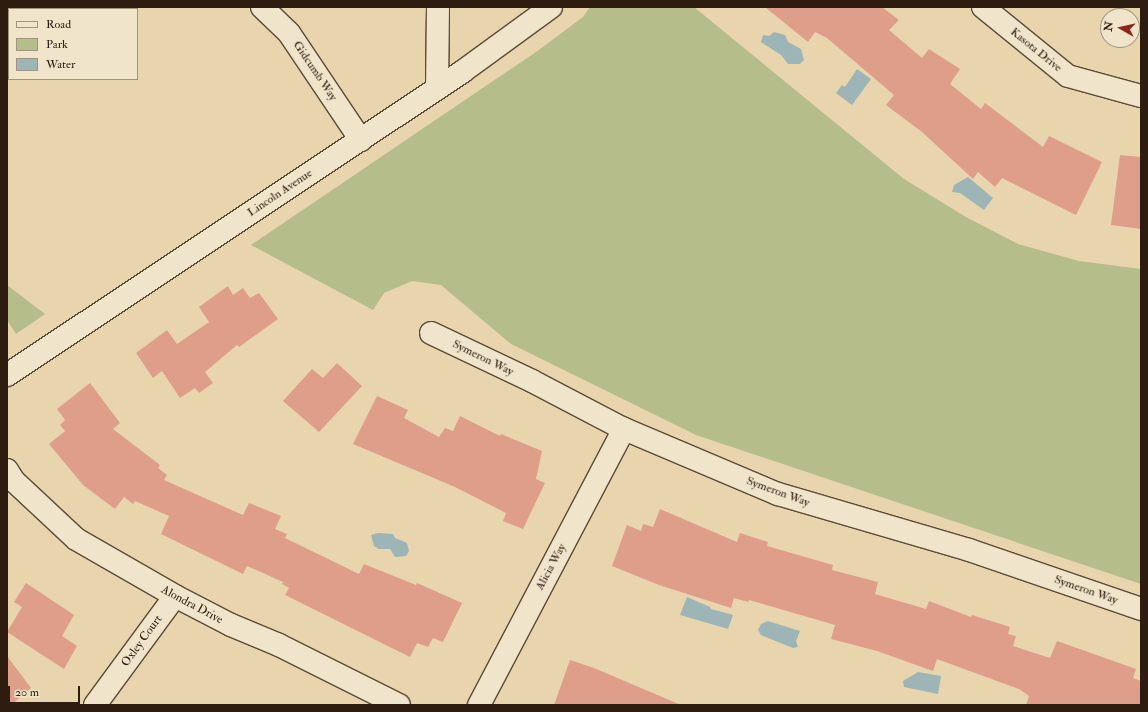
<!DOCTYPE html>
<style>
body{margin:0}
#map{position:relative;width:1148px;height:712px;overflow:hidden;background:#e8d5ae;font-family:"IM FELL Double Pica",serif}
div>[style]{position:absolute}
.green>*{inset:0;background:#b5bd8b}
.water>*{inset:0;background:#9db5b6}
.building>*{inset:0;background:#df9e8a}
.roads{filter:drop-shadow(1px 0 #5c4a38) drop-shadow(-1px 0 #5c4a38) drop-shadow(0 1px #5c4a38) drop-shadow(0 -1px #5c4a38)}
.street>*{height:22px;margin:-11px;padding:0 11px;transform-origin:11px;border-radius:11px;background:#f0e4ca}
.secondary>*{height:22px;margin:-11px;padding:0 11px;transform-origin:11px;border-radius:11px;background:#f0e4ca}
span{translate:-50% -50%;white-space:nowrap;text-align:center;line-height:1.15;-webkit-text-stroke:3px #f0e4ca;paint-order:stroke}
.street-label{font-size:12px;color:#2e1c11}
.frame{position:absolute;inset:0;border:8px solid #2e1c11;pointer-events:none}
.legend{position:absolute;left:8px;top:8px;width:130px;height:72px;box-sizing:border-box;background:#f0e4ca;border:1px solid #a29480;margin:0;padding:5px 7px;list-style:none;font-size:12px;color:#2e1c11}
.legend li{display:flex;align-items:center;gap:8px;height:20px}
.legend b{width:20px;border:1px solid #a29480}
.north{position:absolute;left:1100px;top:8px;width:40px;height:40px;box-sizing:border-box;background:#f0e4ca;border:1px solid #a29480;border-radius:50%;rotate:278deg;font-size:11px;font-weight:700;line-height:16px;text-align:center;color:#2e1c11}
.north::after{content:'';display:block;margin:auto;width:14px;height:18px;background:#8f2418;clip-path:polygon(50% 0,100% 100%,50% 72%,0 100%)}
.scale{position:absolute;left:8px;top:686px;width:72px;height:18px;box-sizing:border-box;border:2px solid #2e1c11;border-top:0;padding-left:5px;font-size:12px;line-height:14px;white-space:nowrap;color:#2e1c11;-webkit-text-stroke:3px #f0e4ca;paint-order:stroke}
</style>
<div id="map">
<div class="green">
<div style="clip-path:polygon(590px 7px,694px 7px,904px 179px,966px 217px,1018px 244px,1079px 261px,1141px 269px,1141px 584px,696px 435px,511px 344px,441px 285px,412px 281px,384px 293px,373px 310px,251px 245px,536px 52px,583px 17px)"></div>
<div style="clip-path:polygon(7px 285px,45px 314px,16px 334px,7px 320px)"></div>
</div>
<div class="water">
<div style="clip-path:polygon(774px 32px,785px 35px,788px 42px,801px 49px,804px 60px,800px 64px,788px 64px,781px 55px,761px 42px,763px 35px,769px 36px)"></div>
<div style="clip-path:polygon(857px 69px,871px 79px,852px 105px,836px 93px,842px 85px,845px 87px)"></div>
<div style="clip-path:polygon(968px 177px,993px 198px,984px 210px,960px 193px,952px 192px,954px 185px)"></div>
<div style="clip-path:polygon(378px 533px,393px 534px,395px 538px,407px 543px,409px 551px,406px 556px,395px 557px,390px 549px,379px 549px,374px 546px,371px 535px)"></div>
<div style="clip-path:polygon(687px 597px,710px 607px,711px 609px,733px 615px,728px 629px,680px 615px)"></div>
<div style="clip-path:polygon(768px 621px,800px 631px,796px 641px,798px 647px,793px 648px,761px 635px,758px 630px,761px 624px)"></div>
<div style="clip-path:polygon(918px 672px,941px 676px,938px 694px,904px 687px,903px 681px)"></div>
</div>
<div class="building">
<div style="clip-path:polygon(765px 7px,882px 7px,899px 20px,889px 30px,922px 58px,929px 49px,960px 69px,950px 84px,981px 109px,985px 103px,1043px 147px,1049px 136px,1102px 162px,1076px 215px,1002px 178px,995px 187px,978px 172px,973px 179px,922px 132px,886px 105px,894px 95px,827px 38px,815px 32px,808px 42px)"></div>
<div style="clip-path:polygon(1120px 155px,1141px 157px,1141px 229px,1111px 225px)"></div>
<div style="clip-path:polygon(228px 286px,233px 295px,243px 288px,250px 298px,259px 293px,278px 319px,239px 347px,237px 345px,205px 372px,213px 383px,199px 393px,195px 388px,180px 398px,162px 371px,153px 378px,136px 353px,167px 330px,177px 344px,209px 322px,199px 307px)"></div>
<div style="clip-path:polygon(337px 363px,362px 386px,319px 432px,283px 401px,312px 369px,323px 378px)"></div>
<div style="clip-path:polygon(90px 383px,120px 423px,113px 429px,160px 465px,158px 468px,167px 475px,164px 480px,243px 515px,249px 503px,281px 516px,275px 529px,287px 534px,285px 538px,359px 574px,364px 564px,416px 585px,417px 583px,462px 603px,443px 642px,433px 638px,428px 647px,417px 643px,410px 657px,285px 595px,289px 588px,282px 584px,283px 582px,247px 566px,243px 574px,161px 534px,169px 516px,135px 501px,133px 504px,124px 497px,115px 509px,83px 485px,49px 444px,65px 431px,60px 425px,65px 420px,57px 409px)"></div>
<div style="clip-path:polygon(377px 396px,408px 410px,404px 418px,439px 437px,445px 428px,453px 431px,460px 416px,500px 436px,501px 434px,542px 451px,536px 479px,545px 483px,523px 529px,503px 521px,506px 513px,455px 487px,353px 444px)"></div>
<div style="clip-path:polygon(660px 509px,737px 542px,740px 533px,768px 542px,767px 546px,833px 565px,832px 570px,878px 582px,875px 594px,926px 609px,929px 601px,971px 617px,972px 615px,1010px 627px,1008px 634px,1016px 636px,1013px 646px,1050px 658px,1057px 641px,1136px 669px,1133px 678px,1141px 681px,1141px 705px,1026px 705px,1029px 696px,1019px 689px,937px 659px,933px 671px,877px 651px,831px 639px,835px 625px,749px 600px,748px 602px,734px 598px,731px 608px,659px 585px,612px 566px,627px 525px,641px 531px,643px 524px,653px 527px)"></div>
<div style="clip-path:polygon(26px 583px,74px 615px,62px 636px,77px 646px,64px 669px,7px 632px,22px 607px,14px 602px)"></div>
<div style="clip-path:polygon(7px 656px,31px 688px,11px 705px,7px 705px)"></div>
<div style="clip-path:polygon(570px 660px,594px 668px,681px 705px,554px 705px)"></div>
</div>
<div class="roads">
<div class="street">
<div style="left:262px;top:7px;width:37px;rotate:44deg"></div>
<div style="left:289px;top:33px;width:129px;rotate:56.1deg"></div>
<div style="left:983px;top:7px;width:109px;rotate:39.1deg"></div>
<div style="left:1068px;top:76px;width:76px;rotate:15.3deg"></div>
<div style="left:437px;top:89px;width:82px;rotate:-89.3deg"></div>
<div style="left:431px;top:333px;width:112px;rotate:25.4deg"></div>
<div style="left:532px;top:381px;width:104px;rotate:27.6deg"></div>
<div style="left:624px;top:429px;width:167px;rotate:22.9deg"></div>
<div style="left:778px;top:494px;width:199px;rotate:16.3deg"></div>
<div style="left:969px;top:550px;width:182px;rotate:18.9deg"></div>
<div style="left:7px;top:470px;width:13px;rotate:58deg"></div>
<div style="left:14px;top:481px;width:85px;rotate:43.1deg"></div>
<div style="left:76px;top:539px;width:114px;rotate:29.9deg"></div>
<div style="left:175px;top:596px;width:63px;rotate:27.4deg"></div>
<div style="left:231px;top:625px;width:52px;rotate:22.6deg"></div>
<div style="left:279px;top:645px;width:134px;rotate:26.6deg"></div>
<div style="left:95px;top:705px;width:135px;rotate:-53.7deg"></div>
<div style="left:479px;top:705px;width:312px;rotate:-62.3deg"></div>
</div>
<div class="secondary">
<div style="left:7px;top:375px;width:547px;rotate:-33.66deg"></div>
<div style="left:462px;top:72px;width:110px;rotate:-36.1deg"></div>
</div>
</div>
<div class="street-label">
<span style="left:1036px;top:50px;rotate:39deg">Kasota Drive</span>
<span style="left:315px;top:71px;rotate:56deg">Gidcumb Way</span>
<span style="left:280px;top:193px;rotate:-34deg">Lincoln Avenue</span>
<span style="left:483px;top:358px;rotate:26deg">Symeron Way</span>
<span style="left:778px;top:492px;rotate:20deg">Symeron Way</span>
<span style="left:551px;top:567px;rotate:-62deg">Alicia Way</span>
<span style="left:1086px;top:590px;rotate:19deg">Symeron Way</span>
<span style="left:192px;top:605px;rotate:28deg">Alondra Drive</span>
<span style="left:142px;top:641px;rotate:-54deg">Oxley Court</span>
</div>
<div class="frame"></div>
<ul class="legend">
<li><b style="height:5px;background:#f0e4ca"></b>Road</li>
<li><b style="height:11px;background:#b5bd8b"></b>Park</li>
<li><b style="height:11px;background:#9db5b6"></b>Water</li>
</ul>
<div class="north">N</div>
<div class="scale">20 m</div>
</div>
